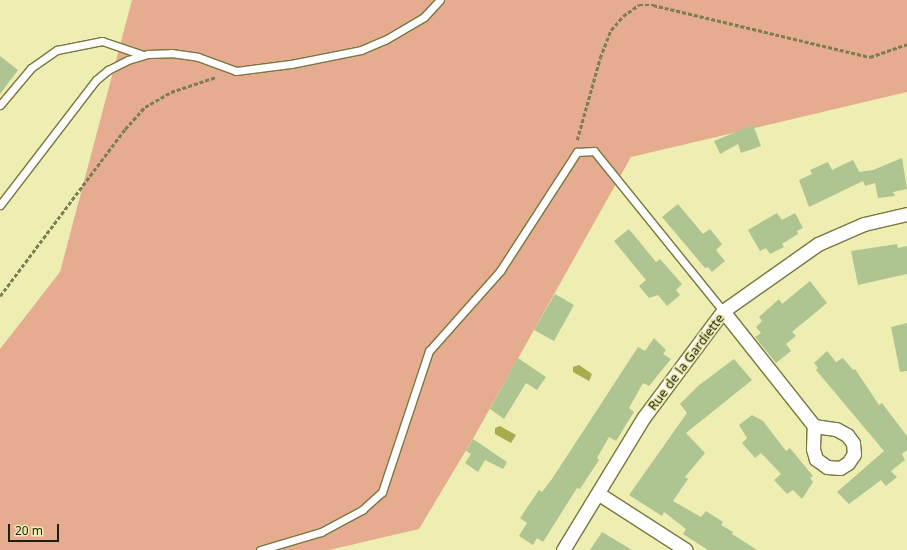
<!DOCTYPE html>
<style>
body{margin:0}
#map{position:relative;width:907px;height:550px;overflow:hidden;background:#eeeeb3;font-family:"Noto Sans",sans-serif}
div>[style]{position:absolute}
.green>*{inset:0;background:#e5ac90}
.water>*{inset:0;background:#acaa4e}
.building>*{inset:0;background:#aec591}
.path>*{height:2.5px;margin-top:-1.25px;transform-origin:0;background:repeating-linear-gradient(90deg,#7c7c55 0 4px,transparent 0 6px)}
.roads{filter:drop-shadow(1px 0 #787740) drop-shadow(-1px 0 #787740) drop-shadow(0 1px #787740) drop-shadow(0 -1px #787740)}
.lane>*{height:7px;margin:-3.5px;padding:0 3.5px;transform-origin:3.5px;border-radius:3.5px;background:#fff}
.street>*{height:13px;margin:-6.5px;padding:0 6.5px;transform-origin:6.5px;border-radius:6.5px;background:#fff}
span{translate:-50% -50%;white-space:nowrap;text-align:center;line-height:1.15;-webkit-text-stroke:3.5px #eeeeb3;paint-order:stroke}
.street-label{font-size:13px;color:#1f1e07}
.scale{position:absolute;left:8px;top:524px;width:51px;height:18px;box-sizing:border-box;border:2px solid #1f1e07;border-top:0;padding-left:5px;font-size:12px;line-height:14px;white-space:nowrap;color:#1f1e07;-webkit-text-stroke:3px #eeeeb3;paint-order:stroke}
</style>
<div id="map">
<div class="green">
<div style="clip-path:polygon(132px 0,907px 0,907px 92px,631px 157px,474px 437px,419px 529px,329px 550px,0 550px,0 349px,60px 272px)"></div>
</div>
<div class="water">
<div style="clip-path:polygon(579px 365px,592px 374px,589px 381px,573px 372px,573px 367px)"></div>
<div style="clip-path:polygon(500px 426px,516px 435px,511px 443px,495px 434px,495px 428px)"></div>
</div>
<div class="building">
<div style="clip-path:polygon(0 56px,18px 70px,0 94px)"></div>
<div style="clip-path:polygon(753px 125px,761px 146px,741px 153px,738px 144px,720px 154px,714px 141px)"></div>
<div style="clip-path:polygon(902px 158px,907px 189px,893px 192px,895px 196px,878px 198px,875px 183px,865px 186px,863px 181px,809px 207px,799px 180px,812px 174px,810px 170px,828px 162px,832px 170px,853px 160px,861px 175px,859px 172px,873px 170px)"></div>
<div style="clip-path:polygon(678px 204px,703px 234px,710px 229px,722px 244px,716px 250px,725px 261px,712px 272px,708px 267px,705px 268px,662px 217px)"></div>
<div style="clip-path:polygon(777px 213px,782px 220px,795px 213px,803px 228px,797px 231px,798px 234px,782px 244px,784px 247px,770px 254px,766px 248px,760px 251px,748px 230px)"></div>
<div style="clip-path:polygon(629px 229px,656px 262px,660px 259px,682px 284px,676px 290px,680px 295px,667px 306px,658px 295px,649px 298px,639px 286px,646px 280px,614px 241px)"></div>
<div style="clip-path:polygon(897px 244px,898px 248px,907px 246px,907px 274px,858px 285px,851px 251px)"></div>
<div style="clip-path:polygon(810px 281px,827px 303px,792px 332px,796px 336px,786px 344px,791px 351px,776px 363px,755px 337px,761px 333px,756px 327px,762px 321px,759px 317px,779px 299px,782px 304px)"></div>
<div style="clip-path:polygon(555px 294px,574px 305px,554px 341px,534px 330px)"></div>
<div style="clip-path:polygon(907px 323px,907px 371px,900px 372px,891px 327px)"></div>
<div style="clip-path:polygon(654px 338px,666px 350px,663px 354px,671px 359px,649px 386px,643px 383px,629px 408px,634px 412px,616px 441px,609px 437px,597px 458px,599px 460px,580px 489px,577px 488px,543px 542px,537px 538px,533px 545px,519px 536px,527px 523px,520px 518px,539px 490px,542px 492px,552px 479px,638px 347px,645px 351px)"></div>
<div style="clip-path:polygon(827px 351px,836px 362px,843px 358px,853px 370px,855px 369px,879px 405px,882px 403px,907px 436px,907px 450px,902px 454px,905px 460px,891px 471px,897px 477px,886px 486px,881px 480px,849px 504px,837px 492px,884px 451px,816px 370px,818px 368px,814px 363px)"></div>
<div style="clip-path:polygon(518px 358px,546px 377px,537px 390px,526px 383px,504px 419px,490px 409px)"></div>
<div style="clip-path:polygon(734px 359px,752px 380px,686px 433px,705px 453px,685px 477px,688px 479px,673px 501px,701px 517px,706px 511px,723px 522px,721px 525px,733px 532px,732px 534px,757px 550px,708px 550px,683px 534px,686px 529px,664px 512px,662px 516px,629px 495px,687px 413px,680px 404px,698px 386px)"></div>
<div style="clip-path:polygon(752px 415px,763px 421px,786px 451px,790px 448px,813px 476px,810px 478px,813px 482px,802px 499px,793px 490px,787px 494px,774px 480px,781px 474px,761px 453px,755px 458px,742px 443px,747px 438px,739px 425px)"></div>
<div style="clip-path:polygon(473px 439px,507px 462px,503px 469px,485px 460px,478px 472px,465px 463px,471px 454px,466px 451px)"></div>
<div style="clip-path:polygon(602px 532px,632px 550px,590px 550px)"></div>
</div>
<div class="path">
<div style="left:577px;top:140px;width:85px;rotate:-74.3deg"></div>
<div style="left:600px;top:58px;width:30px;rotate:-69deg"></div>
<div style="left:611px;top:30px;width:18px;rotate:-49deg"></div>
<div style="left:623px;top:16px;width:19px;rotate:-35deg"></div>
<div style="left:639px;top:5px;width:14px"></div>
<div style="left:653px;top:5px;width:223px;rotate:13.5deg"></div>
<div style="left:870px;top:57px;width:39px;rotate:-19deg"></div>
<div style="left:0;top:296px;width:209px;rotate:-53.2deg"></div>
<div style="left:125px;top:129px;width:30px;rotate:-48deg"></div>
<div style="left:145px;top:107px;width:30px;rotate:-30deg"></div>
<div style="left:171px;top:92px;width:47px;rotate:-18.4deg"></div>
</div>
<div class="roads">
<div class="lane">
<div style="left:0;top:105px;width:48px;rotate:-50deg"></div>
<div style="left:31px;top:68px;width:32px;rotate:-35deg"></div>
<div style="left:57px;top:50px;width:46px;rotate:-11.3deg"></div>
<div style="left:102px;top:41px;width:43px;rotate:18.9deg"></div>
<div style="left:0;top:205px;width:158px;rotate:-52.5deg"></div>
<div style="left:96px;top:80px;width:16px;rotate:-40deg"></div>
<div style="left:108px;top:70px;width:22px;rotate:-27deg"></div>
<div style="left:128px;top:60px;width:21px;rotate:-17deg"></div>
<div style="left:148px;top:54px;width:23px;rotate:-2deg"></div>
<div style="left:171px;top:53px;width:27px;rotate:8deg"></div>
<div style="left:198px;top:57px;width:40px;rotate:20.2deg"></div>
<div style="left:236px;top:71px;width:55px;rotate:-7.3deg"></div>
<div style="left:291px;top:64px;width:71px;rotate:-11.3deg"></div>
<div style="left:361px;top:50px;width:26px;rotate:-23deg"></div>
<div style="left:385px;top:40px;width:45px;rotate:-30.5deg"></div>
<div style="left:424px;top:17px;width:23px;rotate:-47deg"></div>
<div style="left:260px;top:550px;width:64px;rotate:-16.4deg"></div>
<div style="left:321px;top:532px;width:47px;rotate:-28.2deg"></div>
<div style="left:362px;top:510px;width:27px;rotate:-42deg"></div>
<div style="left:382px;top:492px;width:149px;rotate:-71.6deg"></div>
<div style="left:429px;top:351px;width:107px;rotate:-48.4deg"></div>
<div style="left:500px;top:271px;width:142px;rotate:-57.1deg"></div>
<div style="left:577px;top:152px;width:17px;rotate:-3deg"></div>
<div style="left:594px;top:151px;width:206px;rotate:51.1deg"></div>
</div>
<div class="street">
<div style="left:723px;top:311px;width:147px;rotate:51.6deg"></div>
<div style="left:814px;top:426px;width:22px;rotate:8deg"></div>
<div style="left:836px;top:429px;width:13px;rotate:29deg"></div>
<div style="left:847px;top:435px;width:10px;rotate:53deg"></div>
<div style="left:853px;top:443px;width:11px;rotate:85deg"></div>
<div style="left:854px;top:454px;width:11px;rotate:124deg"></div>
<div style="left:848px;top:463px;width:9px;rotate:148deg"></div>
<div style="left:840px;top:468px;width:13px;rotate:-176deg"></div>
<div style="left:827px;top:467px;width:14px;rotate:-144deg"></div>
<div style="left:816px;top:459px;width:10px;rotate:-107deg"></div>
<div style="left:813px;top:449px;width:23px;rotate:-88deg"></div>
<div style="left:599px;top:494px;width:103px;rotate:32.8deg"></div>
<div style="left:563px;top:550px;width:156px;rotate:-58.7deg"></div>
<div style="left:644px;top:417px;width:132px;rotate:-53.3deg"></div>
<div style="left:723px;top:311px;width:116px;rotate:-35.2deg"></div>
<div style="left:818px;top:244px;width:50px;rotate:-23.5deg"></div>
<div style="left:864px;top:224px;width:44px;rotate:-13.1deg"></div>
</div>
</div>
<div class="street-label">
<span style="left:686px;top:362px;rotate:-53deg">Rue de la Gardiette</span>
</div>
<div class="scale">20 m</div>
</div>
